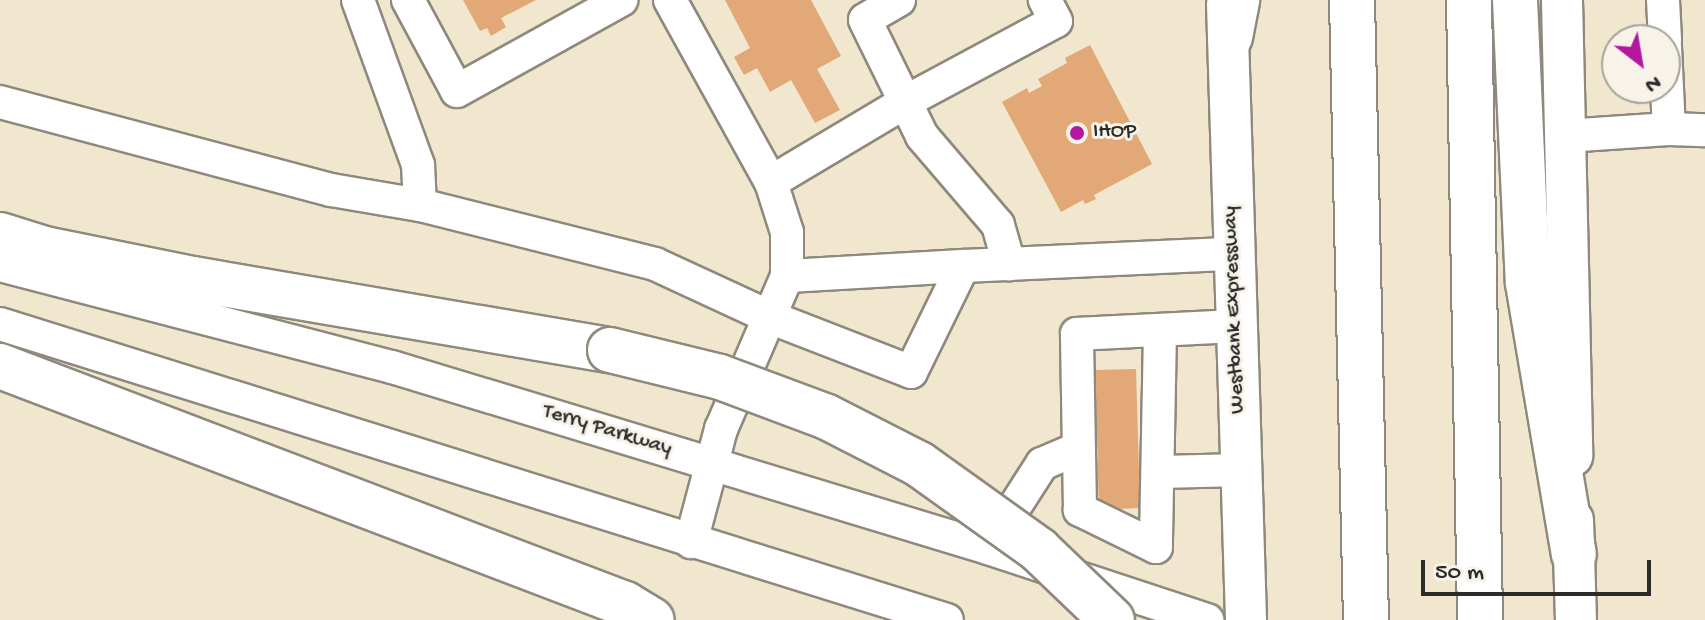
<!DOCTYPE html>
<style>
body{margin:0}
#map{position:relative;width:1705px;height:620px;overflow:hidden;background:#f0e7ce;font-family:"Gochi Hand",sans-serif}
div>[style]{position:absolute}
.building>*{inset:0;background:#e2a877}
.roads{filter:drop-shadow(2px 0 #8e897c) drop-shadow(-2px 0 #8e897c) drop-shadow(0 2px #8e897c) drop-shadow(0 -2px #8e897c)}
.minor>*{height:32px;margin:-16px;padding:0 16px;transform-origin:16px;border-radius:16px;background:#fff}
.major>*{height:40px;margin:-20px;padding:0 20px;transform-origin:20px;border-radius:20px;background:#fff}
.highway>*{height:44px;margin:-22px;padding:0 22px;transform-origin:22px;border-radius:22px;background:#fff}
.bridges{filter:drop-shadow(2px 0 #8e897c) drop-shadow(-2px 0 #8e897c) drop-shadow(0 2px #8e897c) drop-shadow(0 -2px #8e897c)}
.highway-bridge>*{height:44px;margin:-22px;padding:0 22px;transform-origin:22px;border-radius:22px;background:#fff}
.dots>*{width:22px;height:22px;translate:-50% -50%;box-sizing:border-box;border:4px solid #f7f3e8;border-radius:50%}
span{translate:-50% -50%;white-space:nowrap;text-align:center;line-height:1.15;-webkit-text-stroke:6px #f7f3e8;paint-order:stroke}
.poi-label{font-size:22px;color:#2b2b2b}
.left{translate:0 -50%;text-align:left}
.street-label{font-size:22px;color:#2b2b2b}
.north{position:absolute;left:1601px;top:24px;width:80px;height:80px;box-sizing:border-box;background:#f7f3e8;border:2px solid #a5a39c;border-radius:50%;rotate:149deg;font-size:22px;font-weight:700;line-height:32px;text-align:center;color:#2b2b2b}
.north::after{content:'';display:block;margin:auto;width:28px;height:36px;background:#b5179e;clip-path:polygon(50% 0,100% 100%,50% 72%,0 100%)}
.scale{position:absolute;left:1421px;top:560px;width:230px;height:36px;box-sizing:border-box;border:4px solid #2b2b2b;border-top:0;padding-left:10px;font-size:24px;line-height:28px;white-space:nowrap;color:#2b2b2b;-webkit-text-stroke:6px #f7f3e8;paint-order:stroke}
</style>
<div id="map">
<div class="building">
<div style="clip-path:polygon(463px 0,536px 0,501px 18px,506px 27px,491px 36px,487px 28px,480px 31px)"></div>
<div style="clip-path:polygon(725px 0,811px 0,841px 56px,817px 69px,840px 110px,815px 123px,791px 80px,770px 92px,757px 68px,744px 75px,734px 57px,750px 48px)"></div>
<div style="clip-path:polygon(1090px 45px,1152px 164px,1094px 195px,1096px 199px,1085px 204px,1083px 200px,1061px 212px,1002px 102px,1027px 88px,1029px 93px,1042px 86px,1038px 79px,1067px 63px,1065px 58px)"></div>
<div style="clip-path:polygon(1136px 369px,1140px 508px,1099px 510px,1095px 370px)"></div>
</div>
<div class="roads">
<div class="minor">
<div style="left:358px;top:0;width:176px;rotate:70deg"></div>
<div style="left:418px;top:165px;width:40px;rotate:87.1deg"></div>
<div style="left:420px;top:205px;width:242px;rotate:14.1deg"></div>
<div style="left:655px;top:264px;width:129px;rotate:24.8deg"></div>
<div style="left:772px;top:318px;width:149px;rotate:21.2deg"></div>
<div style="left:911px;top:372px;width:118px;rotate:-63.9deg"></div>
<div style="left:963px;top:266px;width:269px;rotate:-2.6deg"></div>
<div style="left:408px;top:0;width:103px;rotate:61.7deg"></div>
<div style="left:457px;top:91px;width:188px;rotate:-29deg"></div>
<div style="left:670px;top:0;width:208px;rotate:61deg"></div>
<div style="left:771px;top:182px;width:52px;rotate:72.3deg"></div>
<div style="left:787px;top:232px;width:44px;rotate:90deg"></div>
<div style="left:787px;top:276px;width:167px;rotate:113.3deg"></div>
<div style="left:721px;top:429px;width:117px;rotate:104.9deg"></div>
<div style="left:899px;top:0;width:39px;rotate:150deg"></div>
<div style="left:865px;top:20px;width:129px;rotate:63.8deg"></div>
<div style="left:922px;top:136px;width:117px;rotate:49.5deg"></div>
<div style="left:998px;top:225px;width:41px;rotate:74.2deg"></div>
<div style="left:1663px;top:0;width:40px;rotate:87.1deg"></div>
<div style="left:0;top:102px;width:342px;rotate:14.9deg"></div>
<div style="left:331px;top:190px;width:90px;rotate:9.6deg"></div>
<div style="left:1669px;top:129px;width:36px;rotate:2deg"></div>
<div style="left:1565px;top:136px;width:104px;rotate:-3.9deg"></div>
<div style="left:1669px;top:129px;width:83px;rotate:-92.8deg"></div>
<div style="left:771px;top:182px;width:156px;rotate:-30.8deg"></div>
<div style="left:905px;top:102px;width:171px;rotate:-28.2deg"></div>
<div style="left:1056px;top:21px;width:24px;rotate:-118deg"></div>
<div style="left:0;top:265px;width:405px;rotate:14.6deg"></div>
<div style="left:392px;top:367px;width:623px;rotate:16.89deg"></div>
<div style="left:988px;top:548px;width:231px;rotate:18.2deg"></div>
<div style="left:787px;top:276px;width:176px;rotate:-3.3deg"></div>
<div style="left:0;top:324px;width:992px;rotate:17.36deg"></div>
<div style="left:1160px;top:331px;width:216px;rotate:91.1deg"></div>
<div style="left:1156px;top:547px;width:85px;rotate:-154deg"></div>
<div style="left:1080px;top:510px;width:176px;rotate:-91deg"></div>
<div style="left:1077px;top:334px;width:158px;rotate:-2.9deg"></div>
<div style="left:1160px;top:472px;width:81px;rotate:-1.4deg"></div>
<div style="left:992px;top:542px;width:93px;rotate:-57.3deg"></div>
<div style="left:1042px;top:464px;width:40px;rotate:-23.4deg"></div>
</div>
<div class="major">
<div style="left:1562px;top:0;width:456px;rotate:88.7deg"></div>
<div style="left:1227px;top:4px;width:616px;rotate:88.23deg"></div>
<div style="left:1573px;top:520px;width:100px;rotate:88.3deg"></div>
</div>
<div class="highway">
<div style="left:1352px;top:0;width:620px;rotate:88.71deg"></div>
<div style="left:1469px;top:0;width:620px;rotate:88.98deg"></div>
<div style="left:1515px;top:0;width:283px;rotate:87.4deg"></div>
<div style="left:1528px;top:283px;width:275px;rotate:80.4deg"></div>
<div style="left:1230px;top:37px;width:38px;rotate:-79deg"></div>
<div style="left:0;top:235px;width:47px;rotate:17.3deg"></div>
<div style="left:45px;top:249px;width:151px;rotate:11.5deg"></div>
<div style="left:193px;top:279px;width:423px;rotate:9.7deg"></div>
<div style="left:0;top:366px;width:669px;rotate:20.85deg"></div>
<div style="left:625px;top:604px;width:31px;rotate:31deg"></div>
</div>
</div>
<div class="bridges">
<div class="highway-bridge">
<div style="left:610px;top:350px;width:113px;rotate:13.8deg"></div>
<div style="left:720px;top:377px;width:114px;rotate:20.5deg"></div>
<div style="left:827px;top:417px;width:103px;rotate:27.1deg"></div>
<div style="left:919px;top:464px;width:148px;rotate:35.6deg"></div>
<div style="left:1039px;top:550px;width:101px;rotate:43.8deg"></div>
</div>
</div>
<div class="dots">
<div style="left:1077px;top:133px;background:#b5179e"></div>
</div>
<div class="poi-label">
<span class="left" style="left:1093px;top:133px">IHOP</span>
</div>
<div class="street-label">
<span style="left:1235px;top:310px;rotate:-92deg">Westbank Expressway</span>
<span style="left:607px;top:431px;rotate:17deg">Terry Parkway</span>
</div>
<div class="north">N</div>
<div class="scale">50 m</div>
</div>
